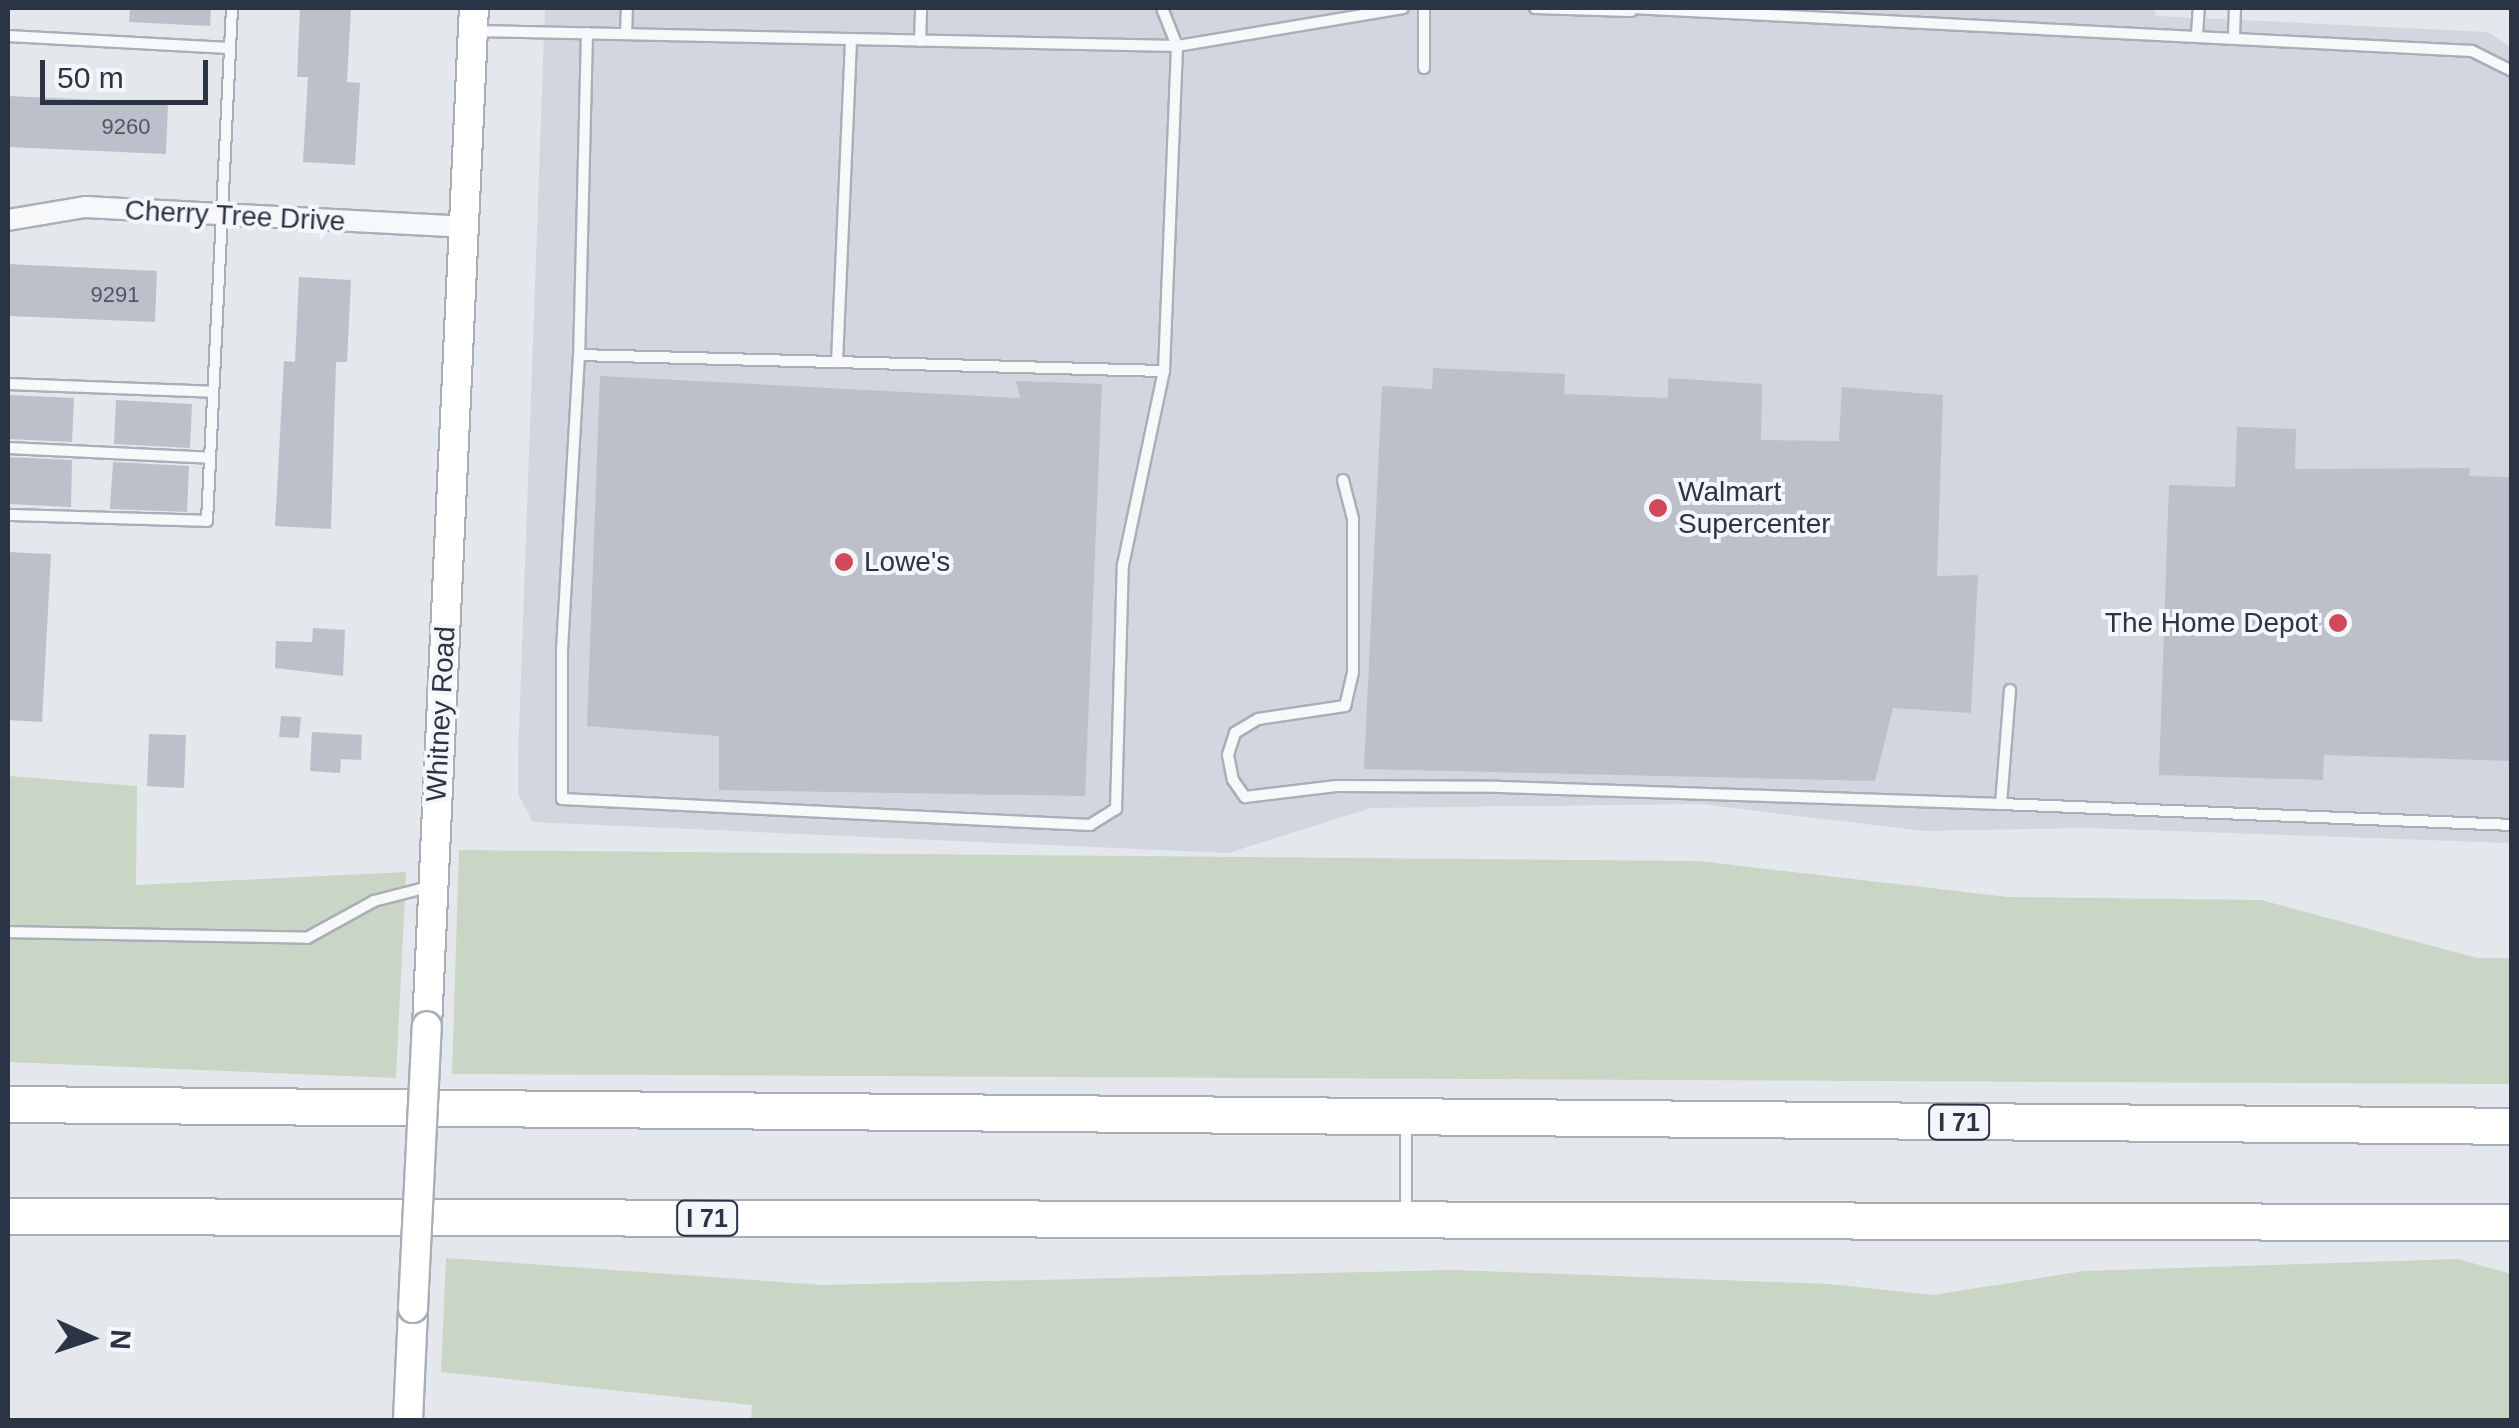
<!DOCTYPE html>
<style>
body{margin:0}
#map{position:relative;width:2519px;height:1428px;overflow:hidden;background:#e4e7ec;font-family:Helvetica,sans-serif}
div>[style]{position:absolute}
.built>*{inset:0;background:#d2d6de}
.green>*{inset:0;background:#c9d6c5}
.building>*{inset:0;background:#bbc0ca}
.roads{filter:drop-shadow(2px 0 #a9aeb7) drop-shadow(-2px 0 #a9aeb7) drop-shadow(0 2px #a9aeb7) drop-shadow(0 -2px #a9aeb7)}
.lane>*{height:10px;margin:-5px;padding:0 5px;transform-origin:5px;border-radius:5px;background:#f7f8fa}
.street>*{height:20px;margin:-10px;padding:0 10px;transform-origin:10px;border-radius:10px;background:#f7f8fa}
.secondary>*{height:28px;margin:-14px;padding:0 14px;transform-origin:14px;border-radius:14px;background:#fff}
.highway>*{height:35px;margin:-17.5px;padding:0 17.5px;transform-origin:17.5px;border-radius:17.5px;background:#fff}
.bridges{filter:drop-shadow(2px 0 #a9aeb7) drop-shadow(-2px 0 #a9aeb7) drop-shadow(0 2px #a9aeb7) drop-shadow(0 -2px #a9aeb7)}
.secondary-bridge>*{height:28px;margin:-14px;padding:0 14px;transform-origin:14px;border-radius:14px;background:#fff}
.dots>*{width:28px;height:28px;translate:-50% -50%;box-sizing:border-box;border:5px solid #f4f6f9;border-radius:50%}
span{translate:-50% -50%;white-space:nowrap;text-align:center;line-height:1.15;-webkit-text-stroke:8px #f4f6f9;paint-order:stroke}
.number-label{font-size:22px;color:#4f5766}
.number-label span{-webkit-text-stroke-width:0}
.shield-label span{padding:2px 8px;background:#f4f6f9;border:2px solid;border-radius:8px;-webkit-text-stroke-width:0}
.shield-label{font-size:25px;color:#2b3445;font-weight:700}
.street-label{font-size:28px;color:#2b3445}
.poi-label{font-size:28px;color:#2b3445}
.left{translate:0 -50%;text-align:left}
.right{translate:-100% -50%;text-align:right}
.frame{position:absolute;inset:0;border:10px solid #2b3445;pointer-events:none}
.north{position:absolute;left:40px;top:1288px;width:100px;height:100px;-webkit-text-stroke:8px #f4f6f9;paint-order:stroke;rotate:93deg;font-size:28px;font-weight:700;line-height:40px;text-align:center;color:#2b3445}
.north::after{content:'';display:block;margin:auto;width:35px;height:45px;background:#2b3445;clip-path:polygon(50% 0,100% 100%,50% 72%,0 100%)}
.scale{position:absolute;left:40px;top:60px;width:168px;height:45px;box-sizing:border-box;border:5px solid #2b3445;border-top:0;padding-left:12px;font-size:30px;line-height:35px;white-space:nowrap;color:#2b3445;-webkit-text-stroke:8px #f4f6f9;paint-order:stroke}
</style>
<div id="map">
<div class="built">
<div style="clip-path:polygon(545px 8px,2154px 8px,2156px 16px,2488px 32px,2511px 48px,2511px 843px,2087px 828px,1924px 831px,1700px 804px,1371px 808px,1228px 853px,533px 822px,518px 794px,518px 759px)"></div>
</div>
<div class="green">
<div style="clip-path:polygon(8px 776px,137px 786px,136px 885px,406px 872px,396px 1078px,8px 1062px)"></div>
<div style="clip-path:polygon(459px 850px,1698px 861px,2008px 897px,2261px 900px,2477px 958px,2511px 958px,2511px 1084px,452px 1074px)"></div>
<div style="clip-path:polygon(446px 1258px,823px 1285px,1454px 1270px,1829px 1284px,1933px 1295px,2084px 1271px,2458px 1259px,2511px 1274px,2511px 1420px,751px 1420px,752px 1405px,441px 1372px)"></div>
</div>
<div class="building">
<div style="clip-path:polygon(130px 8px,211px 8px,210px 26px,129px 22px)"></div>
<div style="clip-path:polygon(300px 8px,351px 8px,347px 82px,360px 83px,355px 165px,303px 162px,308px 77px,297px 77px)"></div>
<div style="clip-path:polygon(8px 96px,168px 103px,166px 154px,8px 147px)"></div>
<div style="clip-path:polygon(8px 264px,157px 271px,155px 322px,8px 316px)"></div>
<div style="clip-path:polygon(299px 277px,351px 280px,347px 362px,336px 362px,331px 529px,275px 526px,284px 361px,295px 362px)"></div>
<div style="clip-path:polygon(1433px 368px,1565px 374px,1564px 394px,1668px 398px,1668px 378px,1762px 384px,1761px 440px,1839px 441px,1842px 387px,1943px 395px,1937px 576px,1978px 575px,1971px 713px,1893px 708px,1875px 781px,1364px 769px,1382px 386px,1432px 389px)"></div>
<div style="clip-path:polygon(600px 376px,1020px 398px,1016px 381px,1102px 384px,1085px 796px,719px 790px,719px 736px,587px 726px)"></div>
<div style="clip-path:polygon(8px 395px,74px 398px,72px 442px,8px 439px)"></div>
<div style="clip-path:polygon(116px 400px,192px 404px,190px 448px,114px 444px)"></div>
<div style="clip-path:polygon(2237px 427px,2296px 429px,2295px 469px,2470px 468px,2469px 476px,2512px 477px,2512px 761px,2324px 755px,2323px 780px,2159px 775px,2169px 485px,2235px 487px)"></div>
<div style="clip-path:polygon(8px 457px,72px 460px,71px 507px,8px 504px)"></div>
<div style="clip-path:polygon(113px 462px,189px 466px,187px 512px,110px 509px)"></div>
<div style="clip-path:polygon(8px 552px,51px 554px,42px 722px,8px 720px)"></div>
<div style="clip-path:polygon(313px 628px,345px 630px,343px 676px,275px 668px,276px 641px,312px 642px)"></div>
<div style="clip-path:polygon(281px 716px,301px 717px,299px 738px,279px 737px)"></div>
<div style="clip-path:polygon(312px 732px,362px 735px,361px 760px,341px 759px,340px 773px,310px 771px)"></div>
<div style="clip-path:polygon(149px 734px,186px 735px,184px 788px,147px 786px)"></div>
</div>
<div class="roads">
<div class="lane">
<div style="left:1424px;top:8px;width:60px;rotate:90deg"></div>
<div style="left:1535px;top:8px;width:96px;rotate:1.8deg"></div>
<div style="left:1631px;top:8px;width:842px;rotate:2.93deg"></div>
<div style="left:2472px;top:51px;width:45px;rotate:26.6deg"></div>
<div style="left:474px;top:31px;width:703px;rotate:1.22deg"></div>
<div style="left:1177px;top:46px;width:229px;rotate:-9.5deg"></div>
<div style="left:587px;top:33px;width:322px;rotate:91.4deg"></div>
<div style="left:579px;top:355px;width:585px;rotate:1.57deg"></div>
<div style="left:626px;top:34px;width:26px;rotate:-88deg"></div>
<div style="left:2197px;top:34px;width:26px;rotate:-86deg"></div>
<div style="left:8px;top:36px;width:221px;rotate:3.1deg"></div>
<div style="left:2234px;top:36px;width:28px;rotate:-88deg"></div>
<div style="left:920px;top:41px;width:33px;rotate:-88deg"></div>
<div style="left:579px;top:355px;width:295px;rotate:93.3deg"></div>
<div style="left:562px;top:650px;width:149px;rotate:90deg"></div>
<div style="left:562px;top:799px;width:529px;rotate:2.82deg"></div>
<div style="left:1090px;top:825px;width:31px;rotate:-32deg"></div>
<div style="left:1116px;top:809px;width:244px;rotate:-88.4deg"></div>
<div style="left:1123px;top:565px;width:198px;rotate:-78.1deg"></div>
<div style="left:1164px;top:371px;width:325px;rotate:-87.7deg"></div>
<div style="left:1177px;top:46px;width:41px;rotate:-111.5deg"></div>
<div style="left:837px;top:362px;width:323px;rotate:-87.5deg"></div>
<div style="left:8px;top:384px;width:205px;rotate:2.2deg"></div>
<div style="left:8px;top:448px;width:202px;rotate:2.8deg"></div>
<div style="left:1343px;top:480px;width:40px;rotate:75.6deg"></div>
<div style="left:1353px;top:519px;width:153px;rotate:90deg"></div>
<div style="left:1353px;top:672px;width:35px;rotate:103deg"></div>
<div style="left:1345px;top:706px;width:88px;rotate:171.5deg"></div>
<div style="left:1258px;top:719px;width:27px;rotate:149deg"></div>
<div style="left:1235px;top:733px;width:23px;rotate:108deg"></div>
<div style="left:1228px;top:755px;width:25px;rotate:79deg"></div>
<div style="left:1233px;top:780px;width:21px;rotate:55deg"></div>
<div style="left:1245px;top:797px;width:92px;rotate:-6.9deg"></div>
<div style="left:1336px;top:786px;width:164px;rotate:0.3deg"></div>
<div style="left:1500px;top:787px;width:501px;rotate:1.94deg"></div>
<div style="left:8px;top:515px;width:199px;rotate:1.7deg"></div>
<div style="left:207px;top:521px;width:514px;rotate:-87.21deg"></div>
<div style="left:2010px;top:690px;width:114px;rotate:94.5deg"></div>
<div style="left:2001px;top:804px;width:511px;rotate:2.35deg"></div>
<div style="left:8px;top:932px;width:299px;rotate:1.1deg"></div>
<div style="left:307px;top:938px;width:77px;rotate:-28.9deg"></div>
<div style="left:374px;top:901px;width:60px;rotate:-14.5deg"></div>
<div style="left:1406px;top:1124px;width:88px;rotate:90deg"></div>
</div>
<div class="street">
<div style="left:8px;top:220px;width:78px;rotate:-9.6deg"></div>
<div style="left:85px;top:207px;width:379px;rotate:3deg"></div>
</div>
<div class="secondary">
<div style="left:427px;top:1026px;width:1019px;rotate:-87.36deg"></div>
<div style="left:408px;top:1420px;width:112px;rotate:-87.4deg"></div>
</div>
<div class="highway">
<div style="left:8px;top:1104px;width:2504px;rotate:0.5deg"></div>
<div style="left:8px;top:1216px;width:2504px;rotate:0.14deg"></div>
</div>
</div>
<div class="bridges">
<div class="secondary-bridge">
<div style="left:413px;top:1308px;width:282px;rotate:-87.2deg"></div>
</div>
</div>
<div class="dots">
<div style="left:1658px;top:508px;background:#d1495b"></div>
<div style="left:844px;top:562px;background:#d1495b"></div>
<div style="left:2338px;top:623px;background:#d1495b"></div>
</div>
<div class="number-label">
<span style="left:126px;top:127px">9260</span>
<span style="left:115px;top:295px">9291</span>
</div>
<div class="shield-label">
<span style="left:1959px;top:1122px">I 71</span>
<span style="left:707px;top:1218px">I 71</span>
</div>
<div class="street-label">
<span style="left:235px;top:216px;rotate:3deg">Cherry Tree Drive</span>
<span style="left:441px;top:714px;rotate:-87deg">Whitney Road</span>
</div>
<div class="poi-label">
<span class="left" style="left:1678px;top:508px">Walmart<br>Supercenter</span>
<span class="left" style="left:864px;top:562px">Lowe's</span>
<span class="right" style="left:2318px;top:623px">The Home Depot</span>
</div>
<div class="frame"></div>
<div class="north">N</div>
<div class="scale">50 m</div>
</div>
